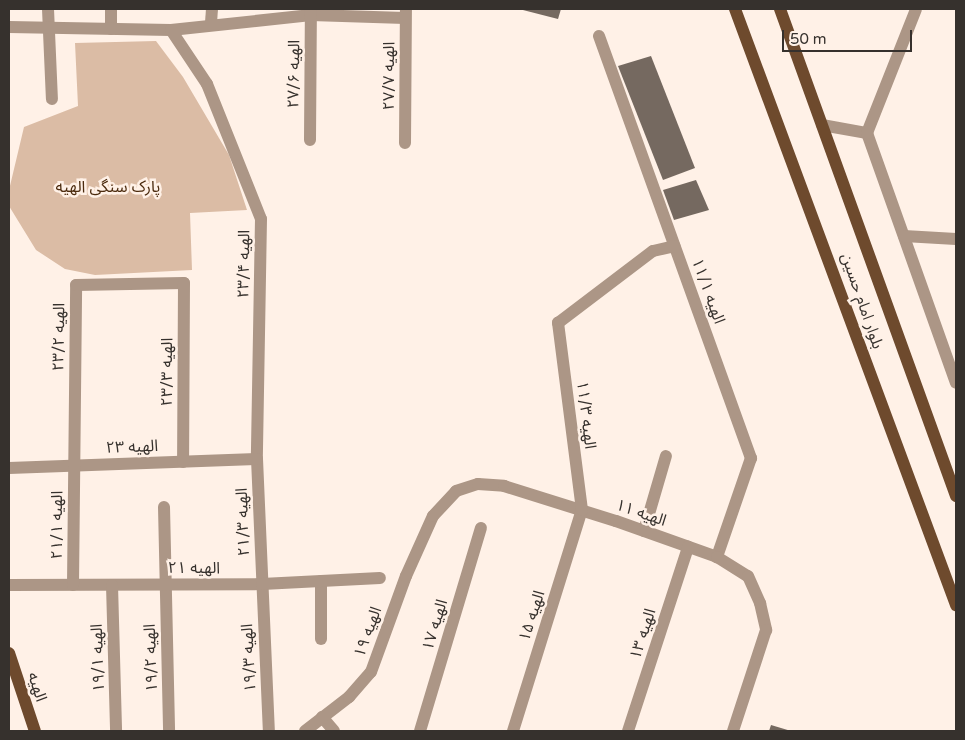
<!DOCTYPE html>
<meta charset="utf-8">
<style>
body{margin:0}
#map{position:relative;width:965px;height:740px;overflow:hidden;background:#fff1e7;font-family:"Varela Round","Noto Sans Arabic",sans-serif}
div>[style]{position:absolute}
.green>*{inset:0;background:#dbbca5}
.building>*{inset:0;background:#756960}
.minor>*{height:12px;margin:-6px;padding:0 6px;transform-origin:6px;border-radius:6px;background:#ac9686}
.major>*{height:12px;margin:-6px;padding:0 6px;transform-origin:6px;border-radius:6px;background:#6e4a2d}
span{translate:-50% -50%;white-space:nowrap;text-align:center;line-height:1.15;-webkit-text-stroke:5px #fff1e7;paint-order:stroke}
.street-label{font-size:16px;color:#36312d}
.park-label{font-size:16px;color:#4b2a0d}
.frame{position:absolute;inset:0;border:10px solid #36312d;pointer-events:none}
.scale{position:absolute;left:782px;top:30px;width:130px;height:22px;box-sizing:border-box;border:2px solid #36312d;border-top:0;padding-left:6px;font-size:15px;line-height:18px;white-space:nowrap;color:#36312d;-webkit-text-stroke:4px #fff1e7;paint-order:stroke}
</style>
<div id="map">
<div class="green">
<div style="clip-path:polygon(156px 41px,183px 77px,229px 155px,247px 210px,190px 213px,192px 270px,95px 275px,65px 269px,36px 250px,9px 206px,9px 190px,24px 127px,78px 106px,75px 43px)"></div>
</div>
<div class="building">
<div style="clip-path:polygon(519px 9px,561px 9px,558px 19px)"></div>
<div style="clip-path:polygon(651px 56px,695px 168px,663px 180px,618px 66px)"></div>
<div style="clip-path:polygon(696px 180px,709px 210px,674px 220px,663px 190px)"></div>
<div style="clip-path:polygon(771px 725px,791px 731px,769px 731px)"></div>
</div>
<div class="minor">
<div style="left:48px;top:9px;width:90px;rotate:87.5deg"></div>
<div style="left:111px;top:9px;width:20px;rotate:90deg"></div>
<div style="left:211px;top:23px;width:14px;rotate:-86deg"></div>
<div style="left:9px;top:27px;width:162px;rotate:1.1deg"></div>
<div style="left:171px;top:30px;width:141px;rotate:-6.1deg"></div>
<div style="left:311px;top:15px;width:94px;rotate:1.8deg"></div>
<div style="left:171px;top:30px;width:65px;rotate:56.3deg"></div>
<div style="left:207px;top:84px;width:145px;rotate:68.2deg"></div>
<div style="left:261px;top:219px;width:240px;rotate:91deg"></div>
<div style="left:257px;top:459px;width:272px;rotate:87.5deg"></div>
<div style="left:599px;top:36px;width:449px;rotate:70.2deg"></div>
<div style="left:751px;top:458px;width:105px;rotate:109deg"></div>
<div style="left:822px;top:125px;width:46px;rotate:10.1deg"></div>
<div style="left:867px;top:133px;width:265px;rotate:70.4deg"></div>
<div style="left:867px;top:133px;width:133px;rotate:-68.4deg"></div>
<div style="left:310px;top:140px;width:131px;rotate:-89.6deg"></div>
<div style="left:405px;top:143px;width:134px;rotate:-89.6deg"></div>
<div style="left:904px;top:236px;width:52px;rotate:3.3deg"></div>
<div style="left:9px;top:468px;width:248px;rotate:-2.1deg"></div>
<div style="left:164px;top:507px;width:224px;rotate:88.7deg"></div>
<div style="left:644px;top:531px;width:78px;rotate:-73.7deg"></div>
<div style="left:321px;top:581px;width:58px;rotate:90deg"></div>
<div style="left:9px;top:585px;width:253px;rotate:-0.2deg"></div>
<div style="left:262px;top:584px;width:118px;rotate:-2.9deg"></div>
<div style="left:73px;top:585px;width:300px;rotate:-89.4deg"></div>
<div style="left:76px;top:285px;width:108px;rotate:-1.1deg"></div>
<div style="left:184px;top:283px;width:179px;rotate:90.3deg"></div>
<div style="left:112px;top:585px;width:146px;rotate:88.4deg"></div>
<div style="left:322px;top:717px;width:18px;rotate:49deg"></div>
<div style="left:305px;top:731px;width:56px;rotate:-37.7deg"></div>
<div style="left:349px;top:697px;width:33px;rotate:-49deg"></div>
<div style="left:371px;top:672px;width:102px;rotate:-70deg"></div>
<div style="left:406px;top:576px;width:66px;rotate:-65.8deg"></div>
<div style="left:433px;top:516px;width:34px;rotate:-47deg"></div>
<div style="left:456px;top:491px;width:23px;rotate:-18deg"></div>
<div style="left:478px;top:484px;width:26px;rotate:4deg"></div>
<div style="left:504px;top:486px;width:117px;rotate:17.4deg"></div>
<div style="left:616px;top:521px;width:107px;rotate:19.6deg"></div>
<div style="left:717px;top:557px;width:36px;rotate:32deg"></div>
<div style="left:748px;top:576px;width:30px;rotate:66deg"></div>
<div style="left:760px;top:603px;width:28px;rotate:77deg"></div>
<div style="left:766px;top:630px;width:106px;rotate:108.1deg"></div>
<div style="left:420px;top:731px;width:212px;rotate:-73.3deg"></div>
<div style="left:513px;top:731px;width:232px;rotate:-72.7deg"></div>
<div style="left:582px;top:510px;width:189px;rotate:-97.3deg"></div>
<div style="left:558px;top:323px;width:119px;rotate:-37.2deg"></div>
<div style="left:653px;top:251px;width:22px;rotate:-13deg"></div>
<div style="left:628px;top:731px;width:194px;rotate:-71.9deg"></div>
</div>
<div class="major">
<div style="left:735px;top:9px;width:636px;rotate:69.65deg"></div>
<div style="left:780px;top:9px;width:518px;rotate:70.13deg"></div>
<div style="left:9px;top:653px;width:82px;rotate:71.6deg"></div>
</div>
<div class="street-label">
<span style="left:294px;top:74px;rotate:-89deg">الهیه ۲۷/۶</span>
<span style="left:389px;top:76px;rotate:-90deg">الهیه ۲۷/۷</span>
<span style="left:244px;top:264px;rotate:-89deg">الهیه ۲۳/۴</span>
<span style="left:708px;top:291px;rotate:70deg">الهیه ۱۱/۱</span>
<span style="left:862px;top:301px;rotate:71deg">بلوار امام حسین</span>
<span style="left:59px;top:337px;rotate:-89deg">الهیه ۲۳/۲</span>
<span style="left:167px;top:372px;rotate:-90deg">الهیه ۲۳/۳</span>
<span style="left:586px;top:415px;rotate:83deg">الهیه ۱۱/۳</span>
<span style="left:132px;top:447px;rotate:-2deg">الهیه ۲۳</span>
<span style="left:641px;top:513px;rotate:19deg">الهیه ۱۱</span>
<span style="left:243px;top:522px;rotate:-92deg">الهیه ۲۱/۳</span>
<span style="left:57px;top:525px;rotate:-90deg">الهیه ۲۱/۱</span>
<span style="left:194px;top:568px">الهیه ۲۱</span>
<span style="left:532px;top:616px;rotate:-72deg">الهیه ۱۵</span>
<span style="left:435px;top:625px;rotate:-73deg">الهیه ۱۷</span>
<span style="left:368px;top:632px;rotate:-70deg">الهیه ۱۹</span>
<span style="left:643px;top:634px;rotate:-72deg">الهیه ۱۳</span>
<span style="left:98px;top:658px;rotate:-92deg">الهیه ۱۹/۱</span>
<span style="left:151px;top:658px;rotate:-92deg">الهیه ۱۹/۲</span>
<span style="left:249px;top:658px;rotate:-93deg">الهیه ۱۹/۳</span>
<span style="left:37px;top:687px;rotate:72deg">الهیه</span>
</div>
<div class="park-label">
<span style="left:108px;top:187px">پارک سنگی الهیه</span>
</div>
<div class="frame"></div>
<div class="scale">50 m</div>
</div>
